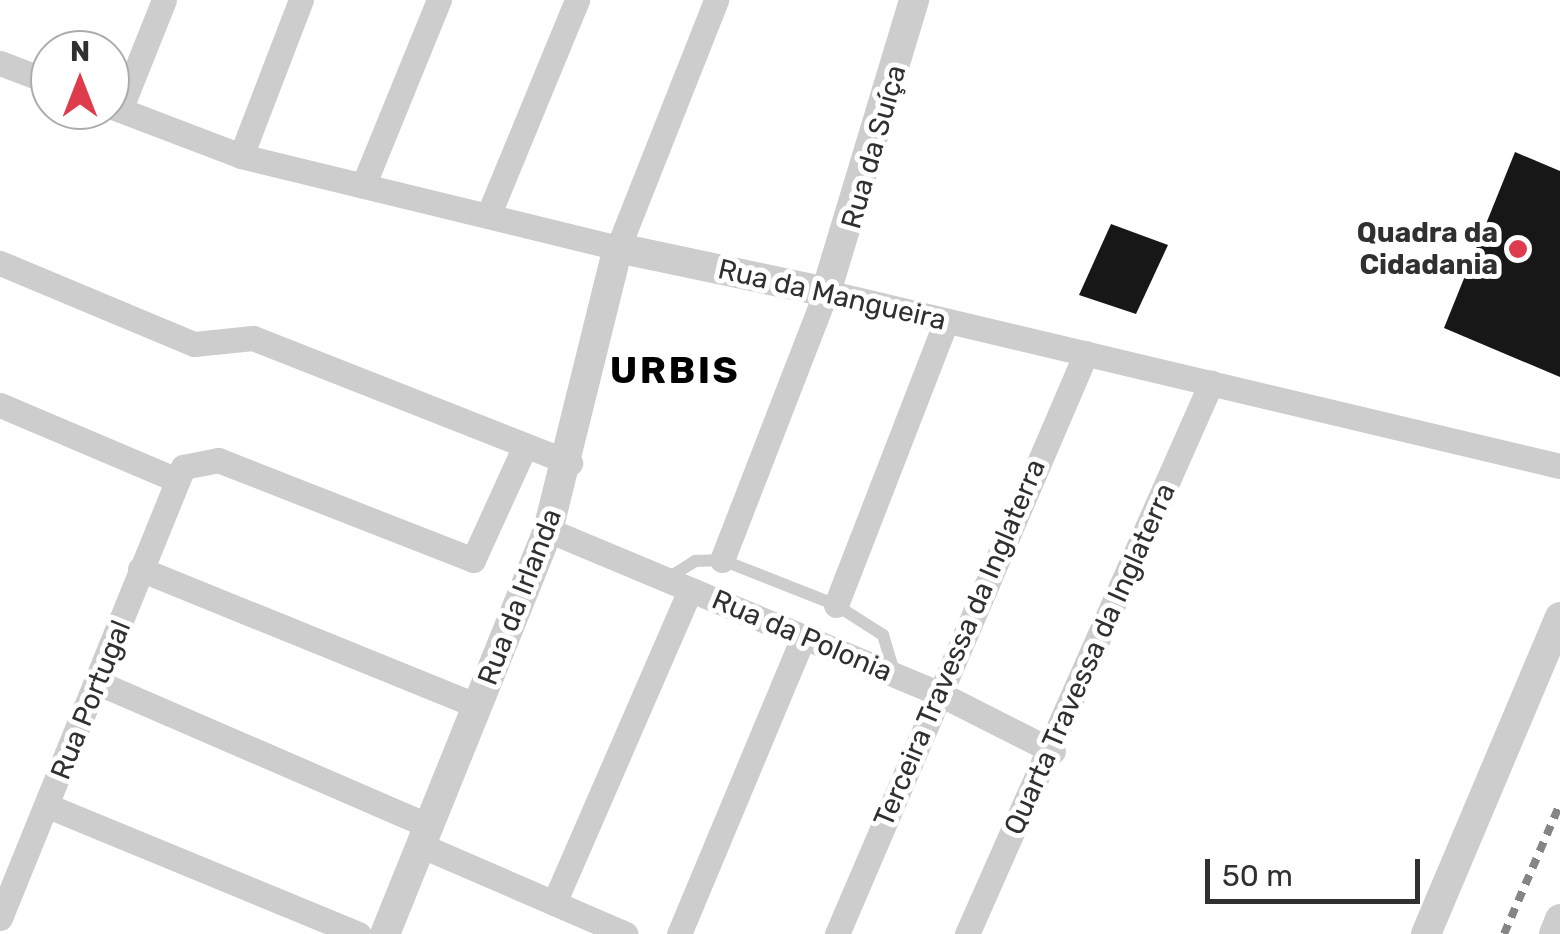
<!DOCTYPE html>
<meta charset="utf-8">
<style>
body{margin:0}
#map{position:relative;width:1560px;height:934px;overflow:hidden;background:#fff;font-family:Rubik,sans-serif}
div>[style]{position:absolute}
.building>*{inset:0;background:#171717}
.service>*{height:12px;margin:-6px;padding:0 6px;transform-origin:6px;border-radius:6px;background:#cdcdcd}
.minor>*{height:25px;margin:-12.5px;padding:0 12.5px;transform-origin:12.5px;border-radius:12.5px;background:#cdcdcd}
.tertiary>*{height:30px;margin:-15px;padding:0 15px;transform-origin:15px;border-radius:15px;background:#cdcdcd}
.rail>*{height:8px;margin-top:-4px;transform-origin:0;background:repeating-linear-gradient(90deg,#858585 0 10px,transparent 0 18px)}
.dots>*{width:28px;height:28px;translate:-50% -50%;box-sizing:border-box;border:5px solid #fff;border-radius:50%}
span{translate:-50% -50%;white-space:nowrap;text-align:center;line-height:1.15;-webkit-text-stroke:10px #fff;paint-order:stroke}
.street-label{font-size:28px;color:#303030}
.poi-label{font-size:28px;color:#303030;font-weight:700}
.right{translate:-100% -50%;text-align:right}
.district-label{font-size:38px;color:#000;font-weight:700;letter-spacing:2.5px}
.north{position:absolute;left:30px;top:30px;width:100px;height:100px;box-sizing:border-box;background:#fff;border:2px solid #acacac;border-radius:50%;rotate:0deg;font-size:28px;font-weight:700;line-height:40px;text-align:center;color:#303030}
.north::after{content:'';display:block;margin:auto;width:35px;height:45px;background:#de3b4c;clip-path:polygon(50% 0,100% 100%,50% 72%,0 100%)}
.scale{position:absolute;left:1205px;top:859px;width:215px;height:45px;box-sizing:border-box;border:5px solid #303030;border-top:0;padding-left:12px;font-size:30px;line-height:35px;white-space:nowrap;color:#303030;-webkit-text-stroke:8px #fff;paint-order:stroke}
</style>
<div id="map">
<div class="building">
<div style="clip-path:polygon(1515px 152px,1560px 171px,1560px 377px,1444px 328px)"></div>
<div style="clip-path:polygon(1111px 224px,1168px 245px,1136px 314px,1079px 295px)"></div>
</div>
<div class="service">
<div style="left:668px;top:578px;width:32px;rotate:-32deg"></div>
<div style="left:695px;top:561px;width:27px;rotate:-2deg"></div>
<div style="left:722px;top:560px;width:123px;rotate:21.5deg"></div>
<div style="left:836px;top:605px;width:56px;rotate:32.6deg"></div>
<div style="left:883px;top:635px;width:42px;rotate:73.3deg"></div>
</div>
<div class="minor">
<div style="left:0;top:63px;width:53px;rotate:20.8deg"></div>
<div style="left:110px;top:106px;width:140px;rotate:20.9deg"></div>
<div style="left:241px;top:156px;width:388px;rotate:13.7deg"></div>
<div style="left:618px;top:248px;width:267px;rotate:-68.4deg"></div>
<div style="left:120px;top:110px;width:118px;rotate:-68.2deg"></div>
<div style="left:241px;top:156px;width:167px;rotate:-69deg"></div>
<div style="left:363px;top:186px;width:201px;rotate:-67.8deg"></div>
<div style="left:488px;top:216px;width:234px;rotate:-67.6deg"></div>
<div style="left:0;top:263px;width:210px;rotate:22.7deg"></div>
<div style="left:194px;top:344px;width:59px;rotate:-5.8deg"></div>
<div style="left:253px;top:338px;width:341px;rotate:21.5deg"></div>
<div style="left:0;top:405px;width:187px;rotate:23deg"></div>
<div style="left:548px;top:530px;width:420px;rotate:22.7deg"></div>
<div style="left:936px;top:692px;width:131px;rotate:26.8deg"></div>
<div style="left:722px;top:560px;width:287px;rotate:-68.8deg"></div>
<div style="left:826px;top:292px;width:754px;rotate:13.34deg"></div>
<div style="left:140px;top:569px;width:364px;rotate:22.1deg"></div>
<div style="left:836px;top:605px;width:305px;rotate:-68.8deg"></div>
<div style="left:101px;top:684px;width:355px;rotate:23.4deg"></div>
<div style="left:48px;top:806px;width:336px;rotate:22.4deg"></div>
<div style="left:420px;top:845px;width:224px;rotate:23.4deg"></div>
<div style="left:554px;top:903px;width:341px;rotate:-66.5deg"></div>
<div style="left:0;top:918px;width:487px;rotate:-67.9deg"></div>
<div style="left:183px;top:467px;width:36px;rotate:-11deg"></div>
<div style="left:218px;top:460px;width:274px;rotate:21.4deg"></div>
<div style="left:473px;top:560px;width:125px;rotate:-65.5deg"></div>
<div style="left:679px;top:934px;width:321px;rotate:-67.3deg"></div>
<div style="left:837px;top:934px;width:632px;rotate:-66.8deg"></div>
<div style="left:967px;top:934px;width:603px;rotate:-66.11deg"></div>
</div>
<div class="tertiary">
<div style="left:385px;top:934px;width:436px;rotate:-68deg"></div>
<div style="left:548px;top:530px;width:291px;rotate:-76.1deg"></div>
<div style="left:618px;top:248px;width:213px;rotate:11.9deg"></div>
<div style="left:826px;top:292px;width:305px;rotate:-73.2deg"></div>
<div style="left:1426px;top:934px;width:344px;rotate:-67.1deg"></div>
<div style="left:1554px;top:934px;width:16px;rotate:-68deg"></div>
</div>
<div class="rail">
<div style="left:1504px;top:934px;width:142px;rotate:-66.7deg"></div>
</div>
<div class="dots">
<div style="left:1518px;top:249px;background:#de3b4c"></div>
</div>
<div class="street-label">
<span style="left:874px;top:147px;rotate:-74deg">Rua da Suíça</span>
<span style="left:832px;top:295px;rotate:13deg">Rua da Mangueira</span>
<span style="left:520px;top:597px;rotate:-69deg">Rua da Irlanda</span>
<span style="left:802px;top:636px;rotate:23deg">Rua da Polonia</span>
<span style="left:960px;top:643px;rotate:-67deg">Terceira Travessa da Inglaterra</span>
<span style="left:1090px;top:659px;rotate:-66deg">Quarta Travessa da Inglaterra</span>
<span style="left:91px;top:700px;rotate:-68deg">Rua Portugal</span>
</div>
<div class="poi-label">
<span class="right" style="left:1498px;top:249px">Quadra da<br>Cidadania</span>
</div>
<div class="district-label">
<span style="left:675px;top:371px">URBIS</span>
</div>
<div class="north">N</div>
<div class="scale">50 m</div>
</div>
